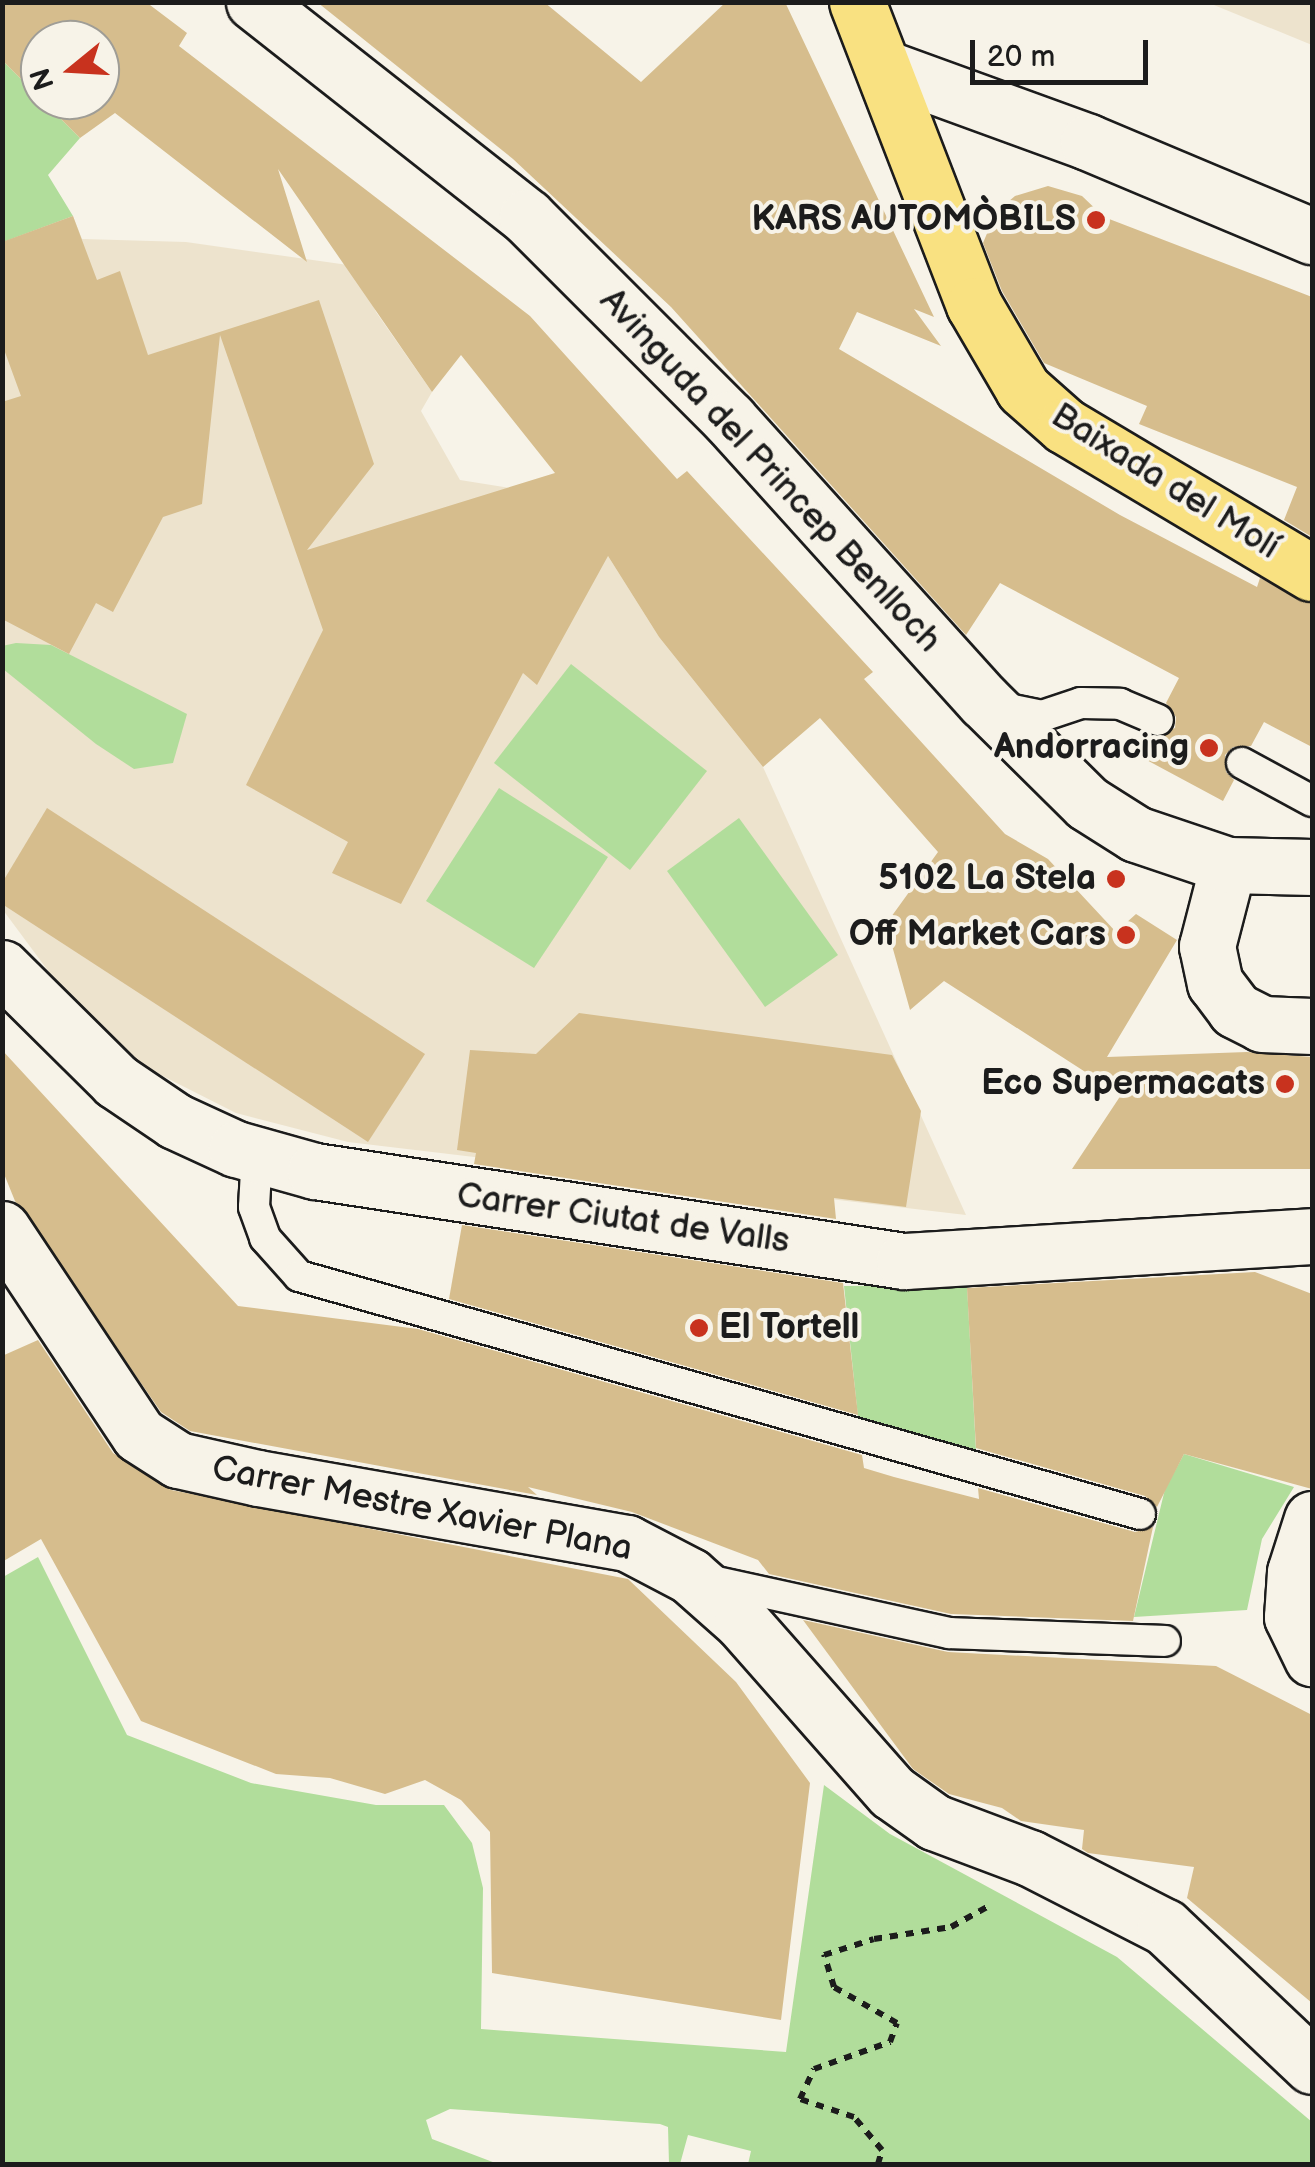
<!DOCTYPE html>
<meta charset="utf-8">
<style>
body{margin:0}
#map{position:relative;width:1315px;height:2167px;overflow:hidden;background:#f7f3e8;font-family:"Balsamiq Sans",sans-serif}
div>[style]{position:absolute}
.built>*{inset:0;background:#ede3cd}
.green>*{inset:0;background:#b1dd9b}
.building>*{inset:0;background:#d6bd8d}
.path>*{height:6px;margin-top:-3px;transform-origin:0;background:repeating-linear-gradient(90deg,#1c1c1c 0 8px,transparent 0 16px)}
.roads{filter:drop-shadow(2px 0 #1c1c1c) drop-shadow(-2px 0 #1c1c1c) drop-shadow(0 2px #1c1c1c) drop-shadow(0 -2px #1c1c1c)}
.lane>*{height:30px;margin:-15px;padding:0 15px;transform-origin:15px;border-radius:15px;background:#f7f3e8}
.street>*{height:55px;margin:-27.5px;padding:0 27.5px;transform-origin:27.5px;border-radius:27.5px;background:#f7f3e8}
.secondary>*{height:55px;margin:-27.5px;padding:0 27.5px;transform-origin:27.5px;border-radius:27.5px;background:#f7f3e8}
.primary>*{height:55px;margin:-27.5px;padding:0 27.5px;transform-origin:27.5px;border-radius:27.5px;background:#f9e181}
.dots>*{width:28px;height:28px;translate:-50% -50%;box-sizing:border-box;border:5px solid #f7f3e8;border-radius:50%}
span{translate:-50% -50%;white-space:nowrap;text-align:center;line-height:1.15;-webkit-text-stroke:8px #f7f3e8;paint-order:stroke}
.poi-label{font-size:35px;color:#1c1c1c;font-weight:700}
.right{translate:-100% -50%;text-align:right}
.left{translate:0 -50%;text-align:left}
.street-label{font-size:35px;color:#1c1c1c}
.frame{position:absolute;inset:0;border:5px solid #1c1c1c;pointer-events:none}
.north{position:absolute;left:20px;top:20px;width:100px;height:100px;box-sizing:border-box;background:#f7f3e8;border:2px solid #9f9d96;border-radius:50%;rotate:252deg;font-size:28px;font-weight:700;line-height:40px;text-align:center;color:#1c1c1c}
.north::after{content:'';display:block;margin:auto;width:35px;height:45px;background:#c8321e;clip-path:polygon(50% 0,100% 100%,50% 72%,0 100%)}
.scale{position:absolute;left:970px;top:40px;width:178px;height:45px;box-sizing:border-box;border:5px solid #1c1c1c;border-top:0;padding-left:12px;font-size:30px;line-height:35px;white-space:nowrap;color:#1c1c1c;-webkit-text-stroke:8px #f7f3e8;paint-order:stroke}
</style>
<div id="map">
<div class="built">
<div style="clip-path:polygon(1209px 3px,1312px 3px,1312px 45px)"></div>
<div style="clip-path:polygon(73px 216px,82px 239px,186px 242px,355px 266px,376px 312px,432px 392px,421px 411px,460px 480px,517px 489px,569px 546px,608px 556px,659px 637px,763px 767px,966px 1215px,348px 1142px,236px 1113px,147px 1068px,72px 1003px,3px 910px,2px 242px)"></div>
</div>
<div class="green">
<div style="clip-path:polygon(2px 60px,80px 138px,48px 175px,73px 216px,3px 242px)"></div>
<div style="clip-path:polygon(16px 643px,51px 645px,187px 714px,173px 763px,134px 769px,96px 744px,3px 669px,2px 646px)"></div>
<div style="clip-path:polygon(571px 664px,707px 771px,630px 870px,494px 763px)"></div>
<div style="clip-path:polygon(499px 788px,608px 857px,534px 968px,426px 901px)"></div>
<div style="clip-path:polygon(739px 818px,838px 955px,765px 1007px,667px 871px)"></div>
<div style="clip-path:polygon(967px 1285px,976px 1451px,858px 1417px,844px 1286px)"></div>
<div style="clip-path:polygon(1184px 1454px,1294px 1487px,1262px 1539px,1247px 1610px,1134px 1617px,1165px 1489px)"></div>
<div style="clip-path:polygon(38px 1557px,127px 1735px,251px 1783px,376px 1805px,444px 1805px,472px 1843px,483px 1888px,481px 2029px,786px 2052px,824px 1785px,890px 1834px,1117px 1957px,1312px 2122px,1312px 2164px,748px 2164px,751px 2151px,688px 2135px,680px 2164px,669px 2164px,668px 2127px,660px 2124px,450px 2109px,426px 2120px,432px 2139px,498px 2164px,3px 2164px,3px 1577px)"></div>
</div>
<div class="building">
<div style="clip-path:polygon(2px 2px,146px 2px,187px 33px,179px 46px,530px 316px,677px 479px,687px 471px,873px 672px,864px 679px,1005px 834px,1048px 859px,1116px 932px,1136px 914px,1177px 940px,1107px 1057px,1247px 1052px,1312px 1057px,1312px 1169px,1072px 1169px,1121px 1095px,944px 981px,910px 1010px,886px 924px,938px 852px,820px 718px,763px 767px,659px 637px,608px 556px,537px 685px,523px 673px,401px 904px,332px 873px,348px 842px,246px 785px,323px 630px,220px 335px,202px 504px,163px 517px,113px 612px,96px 603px,69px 654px,2px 619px,2px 402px,21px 396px,2px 344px,2px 242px,73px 216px,97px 280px,120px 271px,148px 355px,319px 300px,374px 464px,307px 550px,555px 473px,461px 355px,432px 392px,278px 169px,307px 262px,115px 113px,80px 138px,42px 100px,100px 100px,100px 40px,40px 40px,40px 98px,2px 60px)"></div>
<div style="clip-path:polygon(317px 2px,544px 2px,641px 82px,726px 2px,785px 2px,934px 317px,914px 309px,941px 346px,857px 312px,839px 349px,1120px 515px,1257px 587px,1260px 578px,1312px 604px,1312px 747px,1264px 722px,1251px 746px,1233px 747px,1225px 755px,1226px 772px,1234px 780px,1223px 801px,1141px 757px,1150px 737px,1175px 728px,1176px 717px,1166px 703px,1179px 678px,1000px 583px,966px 635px,671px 307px,513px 159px)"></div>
<div style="clip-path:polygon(1048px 186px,1082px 196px,1104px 217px,1312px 297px,1312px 537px,1284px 520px,1297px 487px,1139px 424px,1147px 406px,1044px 363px,1002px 291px,983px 243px,996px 212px,1015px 196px)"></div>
<div style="clip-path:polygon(47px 808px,425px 1054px,368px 1142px,2px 904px,2px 883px)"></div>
<div style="clip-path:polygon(579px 1013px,892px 1055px,921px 1111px,906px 1207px,834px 1198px,836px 1219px,474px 1164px,476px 1153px,457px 1150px,470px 1050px,536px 1054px)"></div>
<div style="clip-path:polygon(2px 1050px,238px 1306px,418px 1329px,862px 1455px,864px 1468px,894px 1477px,979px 1499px,978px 1488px,1135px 1532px,1153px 1527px,1133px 1621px,951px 1614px,769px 1574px,758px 1560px,632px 1512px,528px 1487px,537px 1495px,190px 1431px,161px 1412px,15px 1201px,2px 1169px)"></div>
<div style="clip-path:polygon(462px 1225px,843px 1283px,858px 1415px,449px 1299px)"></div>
<div style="clip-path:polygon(1255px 1272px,1312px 1294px,1312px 1489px,1184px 1454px,1157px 1507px,1145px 1496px,976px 1448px,967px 1288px)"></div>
<div style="clip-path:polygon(38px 1340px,113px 1453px,171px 1490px,628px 1579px,736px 1682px,810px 1783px,781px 2020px,492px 1973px,490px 1832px,461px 1800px,425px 1780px,385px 1794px,330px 1778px,276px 1774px,141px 1721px,41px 1539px,2px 1562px,2px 1356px)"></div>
<div style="clip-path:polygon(803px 1620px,948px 1652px,1216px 1666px,1312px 1715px,1312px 2003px,1187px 1898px,1194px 1867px,1088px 1853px,1082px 1849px,1084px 1830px,1021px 1821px,1002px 1808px,949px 1794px,913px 1769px)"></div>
</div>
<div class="path">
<div style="left:878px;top:2164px;width:15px;rotate:-74deg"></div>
<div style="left:882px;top:2150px;width:43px;rotate:-130.3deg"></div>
<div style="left:854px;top:2117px;width:57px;rotate:-161.6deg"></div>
<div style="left:800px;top:2099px;width:33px;rotate:-65deg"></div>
<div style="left:814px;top:2069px;width:81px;rotate:-19.6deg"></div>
<div style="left:890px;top:2042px;width:20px;rotate:-70deg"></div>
<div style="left:897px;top:2023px;width:73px;rotate:-150.3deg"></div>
<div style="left:834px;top:1987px;width:34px;rotate:-107deg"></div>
<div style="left:824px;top:1955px;width:52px;rotate:-17.7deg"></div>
<div style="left:874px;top:1939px;width:78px;rotate:-8.9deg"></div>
<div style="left:951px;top:1927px;width:43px;rotate:-28.9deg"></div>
</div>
<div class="roads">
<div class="lane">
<div style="left:998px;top:707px;width:45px;rotate:11.6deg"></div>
<div style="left:1042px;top:716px;width:41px;rotate:-18.4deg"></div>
<div style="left:1081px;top:703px;width:39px;rotate:1deg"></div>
<div style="left:1120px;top:704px;width:41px;rotate:22.8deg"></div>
<div style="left:1242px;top:763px;width:80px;rotate:28.5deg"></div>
<div style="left:257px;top:1153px;width:54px;rotate:93.2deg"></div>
<div style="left:254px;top:1207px;width:33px;rotate:70deg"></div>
<div style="left:265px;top:1238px;width:51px;rotate:48.2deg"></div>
<div style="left:299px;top:1276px;width:874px;rotate:15.8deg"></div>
<div style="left:708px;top:1580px;width:247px;rotate:12.4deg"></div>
<div style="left:949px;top:1633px;width:216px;rotate:2.1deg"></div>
</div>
<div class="street">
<div style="left:885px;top:68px;width:216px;rotate:20deg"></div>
<div style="left:1088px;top:142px;width:243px;rotate:22.8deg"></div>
<div style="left:1228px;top:865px;width:84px;rotate:104.5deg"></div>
<div style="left:1207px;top:946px;width:38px;rotate:78deg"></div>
<div style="left:1215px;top:983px;width:34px;rotate:53deg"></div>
<div style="left:1235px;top:1010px;width:30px;rotate:27deg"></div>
<div style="left:1262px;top:1024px;width:50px;rotate:2.3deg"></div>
<div style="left:2px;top:968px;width:161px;rotate:44.7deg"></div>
<div style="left:116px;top:1081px;width:71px;rotate:34.1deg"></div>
<div style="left:175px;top:1121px;width:67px;rotate:24.7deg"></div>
<div style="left:236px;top:1149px;width:82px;rotate:15.6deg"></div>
<div style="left:315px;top:1171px;width:596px;rotate:8.69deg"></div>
<div style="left:904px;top:1261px;width:409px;rotate:-3.5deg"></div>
<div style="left:2px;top:1229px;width:247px;rotate:56.4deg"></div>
<div style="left:139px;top:1435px;width:46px;rotate:32.7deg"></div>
<div style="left:178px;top:1460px;width:82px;rotate:12.7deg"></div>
<div style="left:258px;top:1478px;width:375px;rotate:10deg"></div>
<div style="left:627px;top:1543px;width:71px;rotate:27.6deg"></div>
<div style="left:690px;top:1576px;width:69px;rotate:41.5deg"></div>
<div style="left:742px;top:1622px;width:227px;rotate:48.6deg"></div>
<div style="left:892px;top:1792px;width:52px;rotate:35.5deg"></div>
<div style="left:934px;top:1822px;width:103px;rotate:20.6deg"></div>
<div style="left:1030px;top:1858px;width:152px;rotate:27.1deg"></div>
<div style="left:1165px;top:1927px;width:202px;rotate:43.4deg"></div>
<div style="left:1312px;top:1519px;width:56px;rotate:107.8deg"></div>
<div style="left:1295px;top:1572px;width:45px;rotate:93.8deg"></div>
<div style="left:1292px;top:1617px;width:46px;rotate:64deg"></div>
</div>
<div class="secondary">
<div style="left:254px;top:2px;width:347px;rotate:38.2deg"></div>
<div style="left:527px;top:217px;width:286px;rotate:45deg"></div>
<div style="left:729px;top:419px;width:380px;rotate:47.9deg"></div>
<div style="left:984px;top:701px;width:145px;rotate:44.7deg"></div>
<div style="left:1087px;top:803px;width:58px;rotate:32.3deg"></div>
<div style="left:1136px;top:834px;width:97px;rotate:18.6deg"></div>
<div style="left:1228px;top:865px;width:84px;rotate:1.4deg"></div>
</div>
<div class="primary">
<div style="left:857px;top:2px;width:325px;rotate:68.9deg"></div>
<div style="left:974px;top:305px;width:97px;rotate:59.7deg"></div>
<div style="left:1023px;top:389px;width:56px;rotate:41.4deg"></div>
<div style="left:1065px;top:426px;width:287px;rotate:30.8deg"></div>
</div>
</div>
<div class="dots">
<div style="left:1096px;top:220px;background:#c8321e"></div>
<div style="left:1209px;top:748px;background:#c8321e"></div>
<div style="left:1116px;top:879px;background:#c8321e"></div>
<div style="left:1126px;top:935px;background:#c8321e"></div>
<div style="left:1285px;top:1084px;background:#c8321e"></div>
<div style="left:699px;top:1328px;background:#c8321e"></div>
</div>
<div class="poi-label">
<span class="right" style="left:1076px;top:220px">KARS AUTOMÒBILS</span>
<span class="right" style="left:1189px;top:748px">Andorracing</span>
<span class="right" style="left:1096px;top:879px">5102 La Stela</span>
<span class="right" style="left:1106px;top:935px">Off Market Cars</span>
<span class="right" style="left:1265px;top:1084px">Eco Supermacats</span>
<span class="left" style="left:719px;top:1328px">El Tortell</span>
</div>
<div class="street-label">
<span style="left:770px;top:471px;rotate:47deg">Avinguda del Princep Benlloch</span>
<span style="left:1165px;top:482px;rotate:32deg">Baixada del Molí</span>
<span style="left:623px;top:1219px;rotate:8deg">Carrer Ciutat de Valls</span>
<span style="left:422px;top:1509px;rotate:11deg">Carrer Mestre Xavier Plana</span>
</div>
<div class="frame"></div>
<div class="north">N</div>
<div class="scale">20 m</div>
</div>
